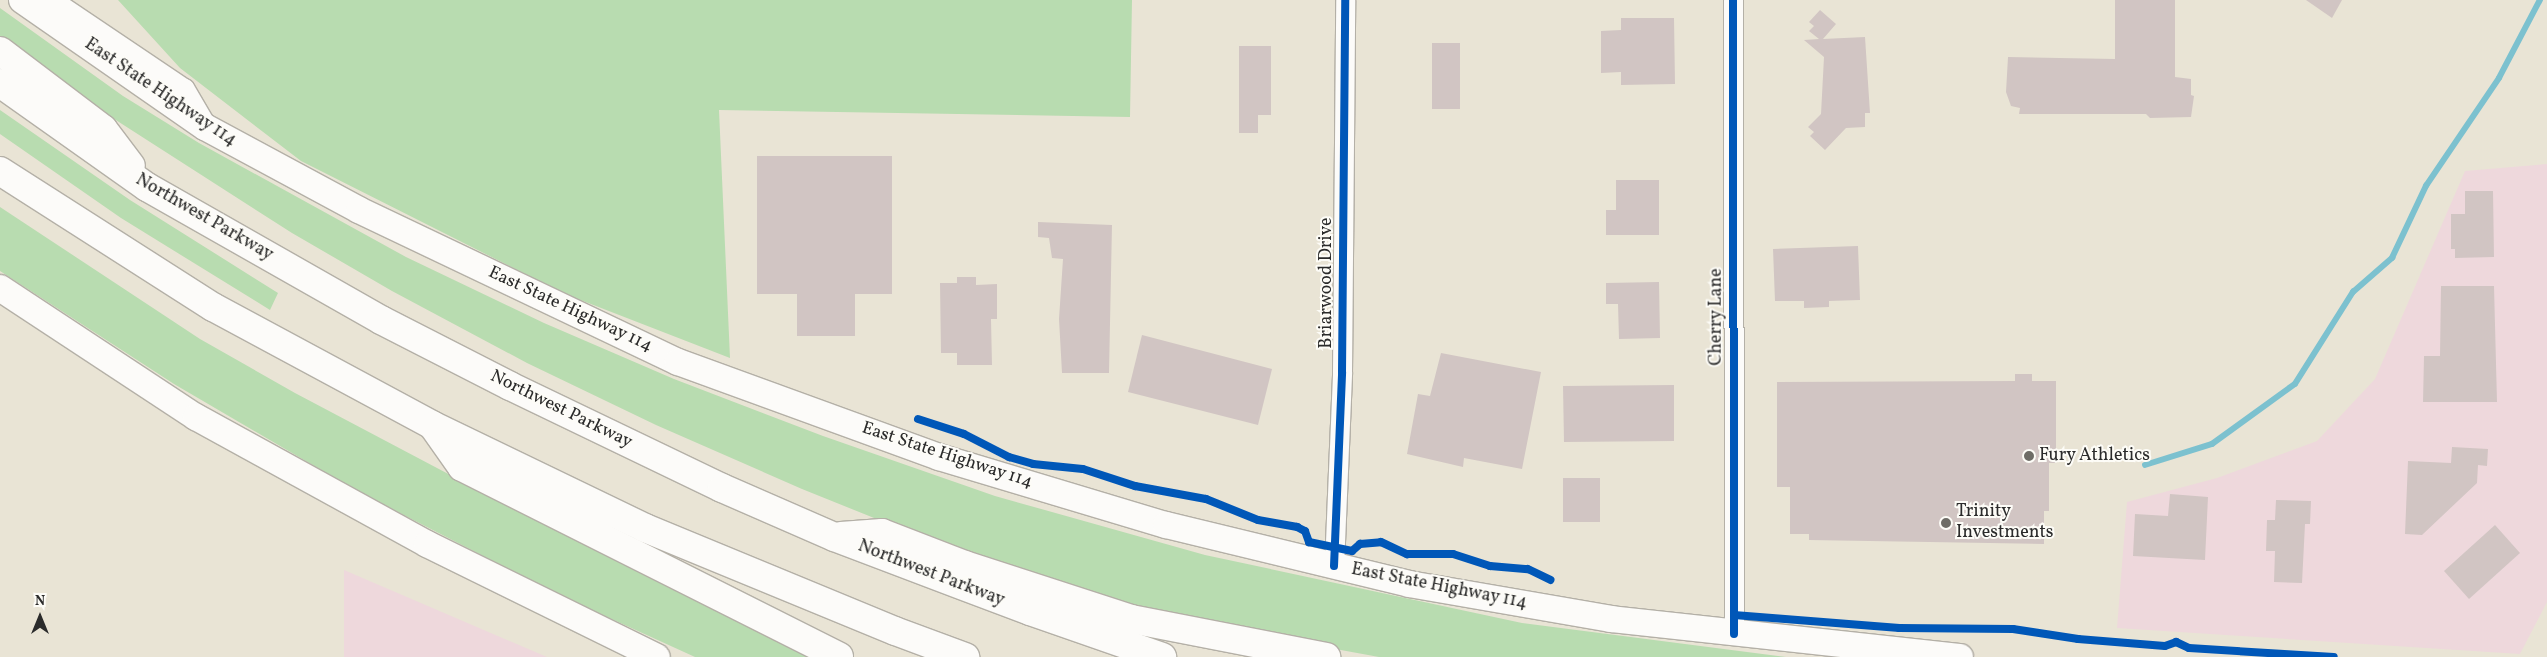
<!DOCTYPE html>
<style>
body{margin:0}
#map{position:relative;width:2547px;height:657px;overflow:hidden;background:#e9e4d5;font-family:Vollkorn,serif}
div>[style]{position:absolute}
.built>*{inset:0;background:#eed8dc}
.green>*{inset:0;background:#b8dcb0}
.stream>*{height:5.5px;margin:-2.75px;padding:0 2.75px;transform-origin:2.75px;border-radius:2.75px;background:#7cc1cf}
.building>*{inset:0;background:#d1c5c3}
.roads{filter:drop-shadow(1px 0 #b4b0a7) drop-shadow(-1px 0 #b4b0a7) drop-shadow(0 1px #b4b0a7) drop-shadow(0 -1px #b4b0a7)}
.minor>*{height:19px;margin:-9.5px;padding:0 9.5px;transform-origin:9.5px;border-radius:9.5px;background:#fcfbf9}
.tertiary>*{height:22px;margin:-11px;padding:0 11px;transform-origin:11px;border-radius:11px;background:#fcfbf9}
.secondary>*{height:26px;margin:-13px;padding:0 13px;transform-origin:13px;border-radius:13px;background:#fcfbf9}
.motorway>*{height:28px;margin:-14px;padding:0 14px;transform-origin:14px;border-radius:14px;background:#fcfbf9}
.cycleway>*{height:8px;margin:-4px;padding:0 4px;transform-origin:4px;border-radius:4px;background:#0057b8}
.dots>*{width:14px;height:14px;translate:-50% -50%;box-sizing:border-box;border:2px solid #fdfcf7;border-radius:50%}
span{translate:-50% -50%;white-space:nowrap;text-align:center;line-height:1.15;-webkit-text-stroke:4px #fdfcf7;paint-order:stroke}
.street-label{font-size:18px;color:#2b2b2b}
.poi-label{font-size:18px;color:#2b2b2b}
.left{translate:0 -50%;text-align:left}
.north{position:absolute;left:15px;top:592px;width:50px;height:50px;-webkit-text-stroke:4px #fdfcf7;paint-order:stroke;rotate:0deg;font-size:14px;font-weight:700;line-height:20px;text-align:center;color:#2b2b2b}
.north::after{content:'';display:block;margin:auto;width:18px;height:22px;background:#2b2b2b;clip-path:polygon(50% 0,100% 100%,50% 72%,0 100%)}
</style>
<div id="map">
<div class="built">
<div style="clip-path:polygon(2547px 164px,2547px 602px,2520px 654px,2117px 628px,2127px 502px,2217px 478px,2317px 441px,2375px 379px,2465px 171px)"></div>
<div style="clip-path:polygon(344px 570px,547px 657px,344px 657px)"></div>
</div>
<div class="green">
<div style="clip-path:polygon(118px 0,1132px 0,1130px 117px,719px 110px,730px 358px,565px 294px,301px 161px,180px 68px)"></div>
<div style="clip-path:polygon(0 8px,123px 96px,199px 143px,406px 257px,544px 323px,674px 379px,823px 436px,995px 496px,1205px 555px,1522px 623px,1786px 657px,1379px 657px,1189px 622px,976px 559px,802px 489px,656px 425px,527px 363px,392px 291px,292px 233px,108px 115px,0 39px)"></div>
<div style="clip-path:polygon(0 110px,130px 200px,278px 293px,270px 310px,121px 218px,0 134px)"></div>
<div style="clip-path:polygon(0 207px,200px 339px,295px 393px,490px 496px,817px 657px,695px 657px,561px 596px,357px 491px,174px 384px,0 271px)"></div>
</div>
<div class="stream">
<div style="left:2145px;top:465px;width:70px;rotate:-17.4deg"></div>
<div style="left:2212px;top:444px;width:102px;rotate:-35.9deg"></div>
<div style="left:2295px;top:384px;width:109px;rotate:-57.8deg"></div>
<div style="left:2353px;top:292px;width:52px;rotate:-41.1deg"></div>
<div style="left:2392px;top:258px;width:80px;rotate:-64.7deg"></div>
<div style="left:2426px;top:186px;width:130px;rotate:-55.9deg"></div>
<div style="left:2499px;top:78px;width:88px;rotate:-62.3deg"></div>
</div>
<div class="building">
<div style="clip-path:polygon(2115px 0,2175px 0,2175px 77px,2191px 79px,2191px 95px,2194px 96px,2191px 117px,2150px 118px,2146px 114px,2019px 114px,2020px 108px,2011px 106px,2006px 92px,2008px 57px,2115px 59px)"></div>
<div style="clip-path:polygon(2306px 0,2342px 0,2332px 18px)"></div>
<div style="clip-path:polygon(1820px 10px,1836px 24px,1823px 39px,1865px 37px,1870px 113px,1865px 113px,1865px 127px,1846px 128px,1825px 150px,1810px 136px,1814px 132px,1808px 127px,1821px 114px,1824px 57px,1804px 40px,1819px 39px,1809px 31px,1814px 26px,1809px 22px)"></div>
<div style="clip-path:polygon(1621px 18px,1674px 18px,1675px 84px,1621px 85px,1621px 72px,1601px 73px,1601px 31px,1621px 30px)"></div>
<div style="clip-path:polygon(1432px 43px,1460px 43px,1460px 109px,1432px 109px)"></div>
<div style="clip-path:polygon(1239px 46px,1271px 46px,1271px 115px,1258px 115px,1258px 133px,1239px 133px)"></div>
<div style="clip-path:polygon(757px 156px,892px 156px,892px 294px,855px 294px,855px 336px,797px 336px,797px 294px,757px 294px)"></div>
<div style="clip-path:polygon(1616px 180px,1659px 180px,1659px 235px,1606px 235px,1606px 210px,1616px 210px)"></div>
<div style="clip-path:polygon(2465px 191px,2493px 191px,2494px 257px,2455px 258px,2455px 249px,2451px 249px,2451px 214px,2465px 214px)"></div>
<div style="clip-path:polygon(1038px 222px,1112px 225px,1109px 373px,1062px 373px,1059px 319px,1063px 259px,1052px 258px,1049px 238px,1038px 237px)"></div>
<div style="clip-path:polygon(1858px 246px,1860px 300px,1829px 301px,1829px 307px,1804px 308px,1804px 301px,1775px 301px,1773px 249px)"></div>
<div style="clip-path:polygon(957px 277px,976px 277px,976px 285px,997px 284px,997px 319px,991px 319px,992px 365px,957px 365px,957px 353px,941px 353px,940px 283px,957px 283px)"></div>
<div style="clip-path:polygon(1659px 282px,1660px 338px,1619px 339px,1618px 304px,1606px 304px,1606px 283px)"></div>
<div style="clip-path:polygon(2441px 286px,2494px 286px,2497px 402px,2423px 402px,2424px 356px,2440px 356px)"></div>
<div style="clip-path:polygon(1142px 335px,1272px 369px,1258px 425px,1128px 392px)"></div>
<div style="clip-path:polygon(1441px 353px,1541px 372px,1522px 469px,1464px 458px,1463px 467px,1407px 454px,1418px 394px,1430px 396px)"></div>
<div style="clip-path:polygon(2015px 374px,2032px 374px,2032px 381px,2056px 381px,2056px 463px,2049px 463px,2049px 511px,2044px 511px,2044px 544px,1809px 540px,1809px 534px,1790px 534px,1790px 487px,1777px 487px,1777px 382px,2015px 381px)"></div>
<div style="clip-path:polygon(1674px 385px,1674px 441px,1564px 442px,1563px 386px)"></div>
<div style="clip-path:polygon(2452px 447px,2488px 449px,2487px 466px,2478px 465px,2477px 483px,2422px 535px,2405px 534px,2408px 461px,2451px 463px)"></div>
<div style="clip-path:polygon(1563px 478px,1600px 478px,1600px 522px,1563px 522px)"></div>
<div style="clip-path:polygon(2170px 494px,2208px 497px,2205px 560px,2133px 556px,2135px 514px,2168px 516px)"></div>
<div style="clip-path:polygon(2276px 500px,2311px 501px,2310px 524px,2305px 524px,2302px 583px,2274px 582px,2275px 551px,2266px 551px,2267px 520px,2275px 520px)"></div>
<div style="clip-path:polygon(2495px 525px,2520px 553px,2469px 599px,2444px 571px)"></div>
</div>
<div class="roads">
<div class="minor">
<div style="left:1733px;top:0;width:634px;rotate:89.91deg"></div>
<div style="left:1334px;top:566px;width:194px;rotate:-87.6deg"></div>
<div style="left:1342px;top:372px;width:372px;rotate:-89.5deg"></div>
</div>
<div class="tertiary">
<div style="left:50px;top:0;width:161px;rotate:33.9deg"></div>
<div style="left:184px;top:90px;width:42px;rotate:59.7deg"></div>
</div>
<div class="secondary">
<div style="left:22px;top:0;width:223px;rotate:34.8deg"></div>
<div style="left:205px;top:127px;width:175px;rotate:28.3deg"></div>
<div style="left:359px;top:210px;width:353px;rotate:25.5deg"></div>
<div style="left:678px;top:362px;width:278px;rotate:20deg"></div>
<div style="left:939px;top:457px;width:237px;rotate:16.7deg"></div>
<div style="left:1166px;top:525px;width:250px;rotate:13.6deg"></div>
<div style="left:1409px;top:584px;width:205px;rotate:9.8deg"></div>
<div style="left:1611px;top:619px;width:351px;rotate:6.2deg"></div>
<div style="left:0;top:288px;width:235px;rotate:33.4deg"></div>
<div style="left:196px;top:417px;width:264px;rotate:28.8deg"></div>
<div style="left:427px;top:544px;width:256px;rotate:26.2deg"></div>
</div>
<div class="motorway">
<div style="left:0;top:51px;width:129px;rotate:37.1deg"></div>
<div style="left:103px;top:129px;width:46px;rotate:52.9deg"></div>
<div style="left:0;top:83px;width:180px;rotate:35.3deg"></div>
<div style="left:147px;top:187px;width:269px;rotate:29.6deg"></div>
<div style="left:381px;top:320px;width:145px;rotate:27.1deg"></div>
<div style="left:510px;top:386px;width:235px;rotate:25.7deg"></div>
<div style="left:722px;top:488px;width:122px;rotate:23.6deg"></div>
<div style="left:834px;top:537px;width:210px;rotate:20.7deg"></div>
<div style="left:1030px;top:611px;width:140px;rotate:19.2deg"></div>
<div style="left:0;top:171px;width:253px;rotate:32.6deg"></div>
<div style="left:213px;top:307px;width:249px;rotate:28.3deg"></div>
<div style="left:432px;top:425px;width:237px;rotate:25.8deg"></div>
<div style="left:645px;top:528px;width:270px;rotate:22.4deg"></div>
<div style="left:895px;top:631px;width:75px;rotate:20.4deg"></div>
<div style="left:433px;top:426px;width:50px;rotate:54.7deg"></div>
<div style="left:462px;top:467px;width:422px;rotate:26.7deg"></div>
<div style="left:841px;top:536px;width:41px;rotate:-4.2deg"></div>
<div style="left:882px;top:533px;width:89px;rotate:21.1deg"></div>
<div style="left:965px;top:565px;width:175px;rotate:18deg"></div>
<div style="left:1131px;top:619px;width:199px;rotate:11deg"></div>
</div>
</div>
<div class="cycleway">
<div style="left:1733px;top:0;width:634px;rotate:89.91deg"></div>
<div style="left:918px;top:419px;width:48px;rotate:18.1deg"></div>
<div style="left:964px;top:434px;width:51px;rotate:27.1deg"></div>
<div style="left:1009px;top:457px;width:25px;rotate:16deg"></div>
<div style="left:1033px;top:464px;width:50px;rotate:5.7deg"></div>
<div style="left:1083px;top:469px;width:55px;rotate:18.1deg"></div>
<div style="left:1135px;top:486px;width:72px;rotate:10.4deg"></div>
<div style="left:1206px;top:499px;width:56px;rotate:22deg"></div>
<div style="left:1258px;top:520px;width:40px;rotate:10deg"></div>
<div style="left:1297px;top:527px;width:9px;rotate:27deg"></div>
<div style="left:1305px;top:531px;width:12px;rotate:70deg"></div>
<div style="left:1309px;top:542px;width:44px;rotate:11.8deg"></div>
<div style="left:1352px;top:551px;width:11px;rotate:-41deg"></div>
<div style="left:1360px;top:544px;width:21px;rotate:-5deg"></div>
<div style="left:1381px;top:542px;width:29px;rotate:25deg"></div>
<div style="left:1407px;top:554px;width:46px"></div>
<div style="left:1453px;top:554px;width:39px;rotate:18deg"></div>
<div style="left:1490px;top:566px;width:38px;rotate:5deg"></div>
<div style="left:1528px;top:569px;width:25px;rotate:26deg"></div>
<div style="left:1334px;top:566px;width:194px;rotate:-87.6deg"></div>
<div style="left:1342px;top:372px;width:372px;rotate:-89.5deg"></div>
<div style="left:1734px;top:615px;width:166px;rotate:4.5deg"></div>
<div style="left:1899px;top:628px;width:114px;rotate:0.5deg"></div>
<div style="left:2013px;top:629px;width:66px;rotate:8.7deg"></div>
<div style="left:2078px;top:639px;width:87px;rotate:4.6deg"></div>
<div style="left:2165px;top:646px;width:12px;rotate:-20deg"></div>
<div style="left:2176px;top:642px;width:14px;rotate:25deg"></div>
<div style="left:2189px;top:648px;width:145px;rotate:3.6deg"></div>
</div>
<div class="dots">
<div style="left:2029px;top:456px;background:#6e6c66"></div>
<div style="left:1946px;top:523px;background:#6e6c66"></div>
</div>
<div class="street-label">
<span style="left:160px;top:93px;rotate:34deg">East State Highway 114</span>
<span style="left:204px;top:218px;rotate:30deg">Northwest Parkway</span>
<span style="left:1327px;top:283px;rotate:-90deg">Briarwood Drive</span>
<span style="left:570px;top:310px;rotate:25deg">East State Highway 114</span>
<span style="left:1717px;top:317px;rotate:-90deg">Cherry Lane</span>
<span style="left:561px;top:410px;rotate:26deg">Northwest Parkway</span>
<span style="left:947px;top:456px;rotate:18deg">East State Highway 114</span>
<span style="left:931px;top:574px;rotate:21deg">Northwest Parkway</span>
<span style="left:1439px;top:587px;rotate:11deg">East State Highway 114</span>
</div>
<div class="poi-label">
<span class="left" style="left:2039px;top:456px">Fury Athletics</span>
<span class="left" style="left:1956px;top:523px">Trinity<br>Investments</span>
</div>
<div class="north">N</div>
</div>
